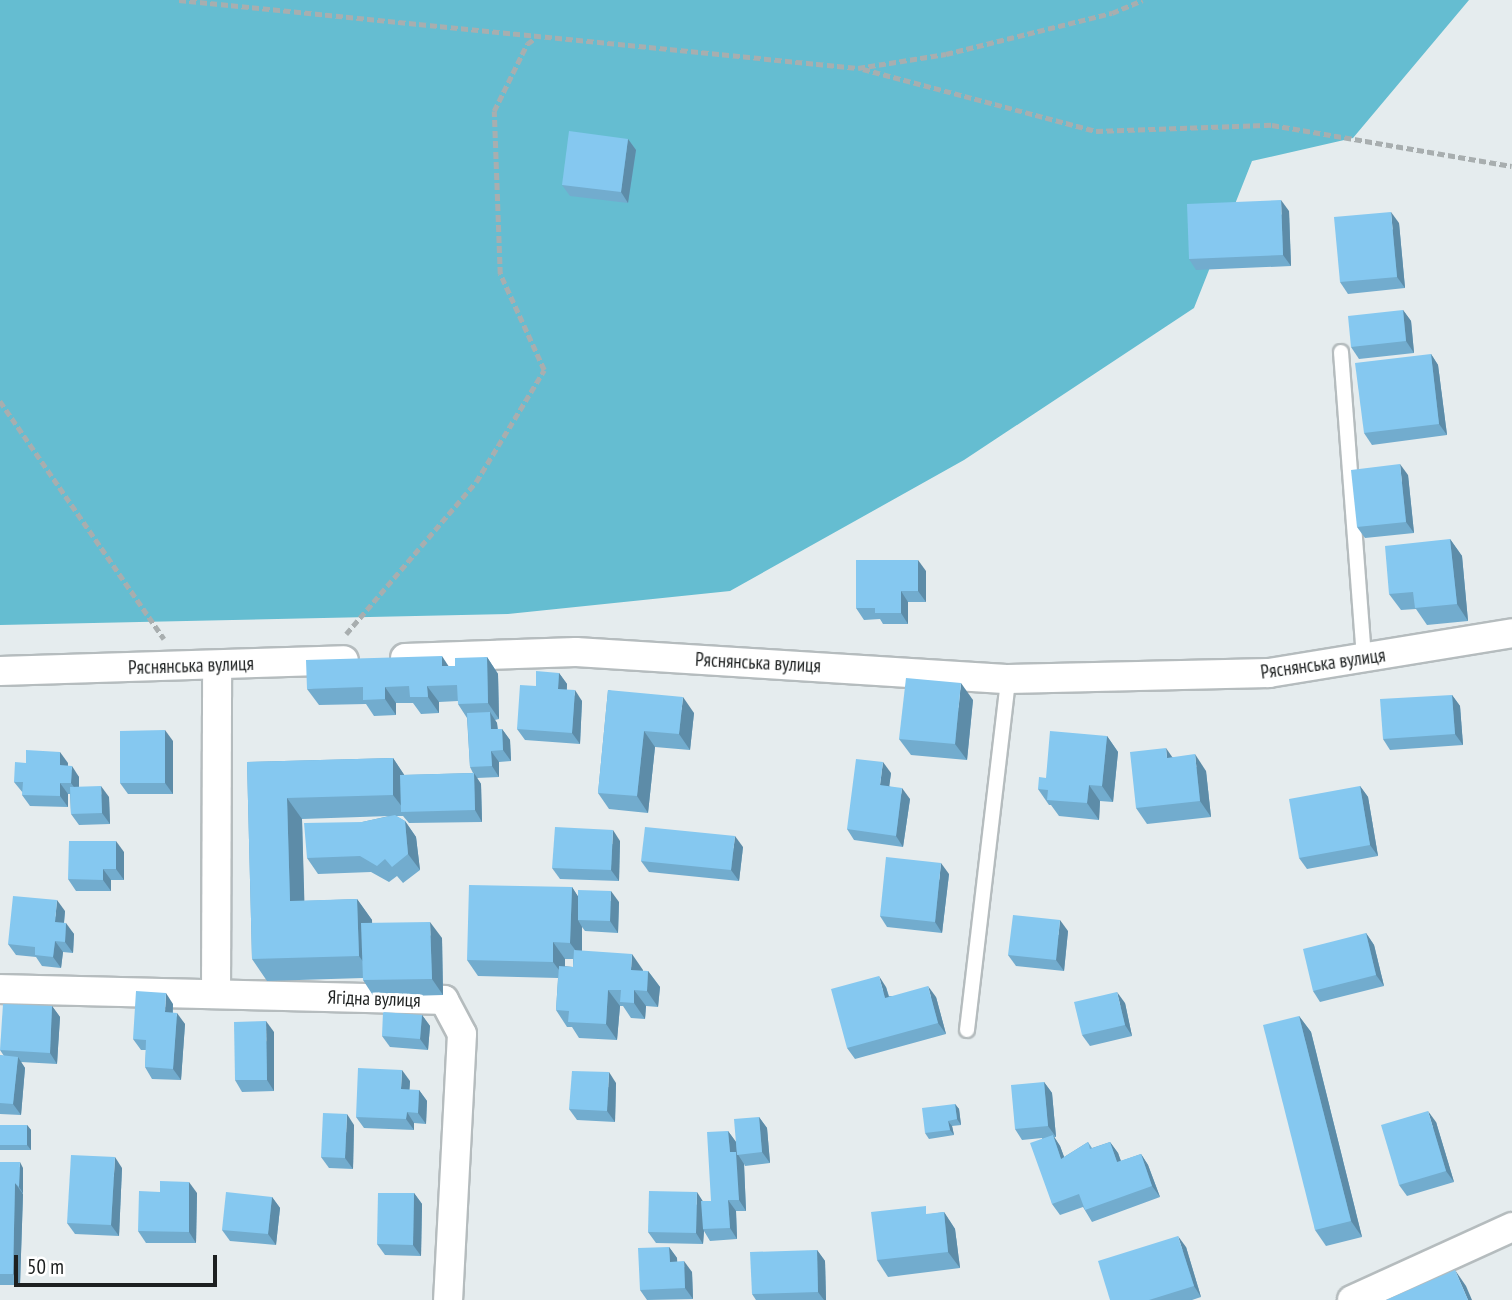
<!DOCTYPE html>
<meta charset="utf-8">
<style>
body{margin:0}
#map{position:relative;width:1512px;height:1300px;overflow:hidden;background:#e5ecee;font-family:"PT Sans Narrow",sans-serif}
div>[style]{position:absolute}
.forest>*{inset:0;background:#65bdd1}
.path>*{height:4.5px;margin-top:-2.25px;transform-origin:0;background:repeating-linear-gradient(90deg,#a8aeaf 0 7px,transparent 0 10.5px)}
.roads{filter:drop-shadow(2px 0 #b5bcbe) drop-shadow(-2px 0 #b5bcbe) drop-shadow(0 2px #b5bcbe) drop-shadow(0 -2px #b5bcbe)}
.service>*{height:14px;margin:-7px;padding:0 7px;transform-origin:7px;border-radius:7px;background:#fff}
.minor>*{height:28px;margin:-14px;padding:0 14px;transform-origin:14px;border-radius:14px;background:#fff}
.wall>*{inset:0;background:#72acce}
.shaded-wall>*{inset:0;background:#5d8ca8}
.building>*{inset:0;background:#85c8f0}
span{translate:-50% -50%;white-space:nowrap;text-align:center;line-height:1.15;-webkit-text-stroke:6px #fff;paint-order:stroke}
.street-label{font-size:19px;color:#1d2020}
.scale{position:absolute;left:14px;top:1255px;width:203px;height:32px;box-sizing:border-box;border:4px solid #1d2020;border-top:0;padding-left:9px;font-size:21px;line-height:24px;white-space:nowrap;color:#1d2020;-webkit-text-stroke:5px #fff;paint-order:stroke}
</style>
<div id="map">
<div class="forest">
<div style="clip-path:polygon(0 0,1469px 0,1353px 138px,1252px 161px,1194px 308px,964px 460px,730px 591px,508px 614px,0 625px)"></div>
</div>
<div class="path">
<div style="left:179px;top:0;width:682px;rotate:5.72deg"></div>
<div style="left:858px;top:68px;width:89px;rotate:-9deg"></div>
<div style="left:946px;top:54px;width:171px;rotate:-13.9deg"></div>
<div style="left:1112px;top:13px;width:33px;rotate:-23deg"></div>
<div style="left:863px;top:69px;width:241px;rotate:14.9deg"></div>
<div style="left:1096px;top:131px;width:176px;rotate:-2deg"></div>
<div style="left:1272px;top:125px;width:243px;rotate:9.7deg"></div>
<div style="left:0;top:401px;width:289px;rotate:55.4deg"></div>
<div style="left:346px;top:634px;width:200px;rotate:-49.5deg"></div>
<div style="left:476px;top:482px;width:131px;rotate:-58.7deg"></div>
<div style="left:544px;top:370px;width:106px;rotate:-114.6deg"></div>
<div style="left:500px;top:274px;width:163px;rotate:-92.1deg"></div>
<div style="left:494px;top:111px;width:75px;rotate:-63.8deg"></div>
<div style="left:527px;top:44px;width:9px;rotate:-36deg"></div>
</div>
<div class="roads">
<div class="service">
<div style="left:1341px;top:352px;width:307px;rotate:85.7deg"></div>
<div style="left:967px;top:1030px;width:353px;rotate:-83.3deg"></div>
</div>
<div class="minor">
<div style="left:405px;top:658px;width:171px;rotate:-2deg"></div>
<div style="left:576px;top:652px;width:433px;rotate:3.6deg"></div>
<div style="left:1008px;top:679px;width:261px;rotate:-1.3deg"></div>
<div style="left:1269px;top:673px;width:246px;rotate:-9.3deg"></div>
<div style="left:0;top:671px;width:344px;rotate:-1.8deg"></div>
<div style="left:0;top:989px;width:444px;rotate:1.4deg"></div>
<div style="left:444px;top:1000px;width:38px;rotate:62deg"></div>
<div style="left:462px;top:1034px;width:266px;rotate:93deg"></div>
<div style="left:216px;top:994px;width:329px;rotate:-89.8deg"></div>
<div style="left:1352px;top:1300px;width:176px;rotate:-24.5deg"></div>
</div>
</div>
<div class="wall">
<div style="clip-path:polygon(628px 139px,636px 150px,628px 203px,570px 196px,562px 185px)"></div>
<div style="clip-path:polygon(1289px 211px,1291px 266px,1196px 270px,1189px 259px)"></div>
<div style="clip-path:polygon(1399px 223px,1405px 288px,1348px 294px,1340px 282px)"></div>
<div style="clip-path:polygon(1403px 310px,1411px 321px,1414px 353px,1359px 359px,1351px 347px)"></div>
<div style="clip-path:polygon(1431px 354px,1438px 365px,1447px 435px,1372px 445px,1364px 433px)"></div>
<div style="clip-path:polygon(1408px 475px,1414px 533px,1365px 538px,1357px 527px)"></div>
<div style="clip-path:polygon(1450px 539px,1462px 556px,1468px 621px,1427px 625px,1416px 609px,1401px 610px,1389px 594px)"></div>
<div style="clip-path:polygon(926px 571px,926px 602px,908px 602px,908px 624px,883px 624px,880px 619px,864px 620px,856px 608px)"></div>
<div style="clip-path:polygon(487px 657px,498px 674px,499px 719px,495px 720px,497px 723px,498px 729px,502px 729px,510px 740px,511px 761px,499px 762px,499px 777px,477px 778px,481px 784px,482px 822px,409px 823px,403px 816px,396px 816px,405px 821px,416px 837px,420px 870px,403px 883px,397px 876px,389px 882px,371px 872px,318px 874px,307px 858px,362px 822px,389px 816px,302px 819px,304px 901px,357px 899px,372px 920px,372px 923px,442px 938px,443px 995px,374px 997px,363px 980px,363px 978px,267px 981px,252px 959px,247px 762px,393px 758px,404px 775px,473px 773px,470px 767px,467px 718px,458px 704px,458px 701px,439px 702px,439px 713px,421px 714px,413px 703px,396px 703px,396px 715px,374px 716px,366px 704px,319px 705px,307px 689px,448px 666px,455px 666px)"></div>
<div style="clip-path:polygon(559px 673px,567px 684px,567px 690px,582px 701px,580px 744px,525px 740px,517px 729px,536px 686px)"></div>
<div style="clip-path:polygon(608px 690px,694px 713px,690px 750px,655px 747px,648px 813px,609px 809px,598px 793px)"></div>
<div style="clip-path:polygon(1452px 695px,1460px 706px,1463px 745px,1390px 750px,1383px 739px)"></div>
<div style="clip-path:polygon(973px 700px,967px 760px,911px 755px,899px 739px)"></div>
<div style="clip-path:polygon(1107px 736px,1118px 752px,1113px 802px,1100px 801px,1099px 820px,1059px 816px,1051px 805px,1049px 805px,1038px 789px,1046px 778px)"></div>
<div style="clip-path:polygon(173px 741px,173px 794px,128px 794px,120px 783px)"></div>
<div style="clip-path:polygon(1172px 757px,1206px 771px,1211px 817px,1147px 824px,1136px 808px)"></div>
<div style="clip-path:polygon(68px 763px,68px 766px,79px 777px,79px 787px,109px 797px,110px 824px,79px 825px,71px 814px,70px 794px,68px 794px,68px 807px,30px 806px,22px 795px,23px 793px,14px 782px)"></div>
<div style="clip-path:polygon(891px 773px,889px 786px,910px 799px,903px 847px,854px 840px,847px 829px)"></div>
<div style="clip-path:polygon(1360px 786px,1368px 797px,1378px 856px,1307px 869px,1299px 858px)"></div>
<div style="clip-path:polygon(620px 841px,619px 881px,560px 879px,552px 868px)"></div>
<div style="clip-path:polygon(743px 847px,739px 881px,649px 872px,641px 861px)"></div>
<div style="clip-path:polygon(124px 852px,124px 880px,111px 880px,111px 891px,76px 891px,68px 879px)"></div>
<div style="clip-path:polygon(949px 874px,942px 933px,887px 927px,880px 916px)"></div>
<div style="clip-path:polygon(evenodd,572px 887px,578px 897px,619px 902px,618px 933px,585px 931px,582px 927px,582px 951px,643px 971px,648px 971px,660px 987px,658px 1007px,646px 1006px,645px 1019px,631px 1018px,623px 1006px,620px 1006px,617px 1040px,579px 1038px,572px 1027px,567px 1027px,556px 1010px,558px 978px,478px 976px,467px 960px,572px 887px,565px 959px,573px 959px,573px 967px,565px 966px,565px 959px)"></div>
<div style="clip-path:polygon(65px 911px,64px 923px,74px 934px,73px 953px,63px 952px,61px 968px,42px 966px,36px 957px,16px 955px,8px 944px)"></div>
<div style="clip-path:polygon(1068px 931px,1064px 971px,1016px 966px,1008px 955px)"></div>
<div style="clip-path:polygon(1366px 933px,1374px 945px,1384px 986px,1320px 1002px,1313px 991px)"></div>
<div style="clip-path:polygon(886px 987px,889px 996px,936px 997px,946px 1034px,855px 1059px,847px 1048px)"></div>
<div style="clip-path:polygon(1125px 1003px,1132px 1036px,1090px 1046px,1082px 1035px)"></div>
<div style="clip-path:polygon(173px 1004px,173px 1013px,185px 1024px,181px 1080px,152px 1079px,145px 1067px,146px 1050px,141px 1050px,133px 1039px)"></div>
<div style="clip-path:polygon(52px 1006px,60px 1017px,57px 1064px,21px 1062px,25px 1068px,21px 1115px,0 1114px,0 1055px,4px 1056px,0 1050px)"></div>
<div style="clip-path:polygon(422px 1015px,430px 1026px,428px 1050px,390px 1047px,382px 1036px)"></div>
<div style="clip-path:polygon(1299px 1016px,1311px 1032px,1362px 1237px,1326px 1246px,1315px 1230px)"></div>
<div style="clip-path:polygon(274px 1032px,274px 1091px,242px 1092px,235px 1080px)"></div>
<div style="clip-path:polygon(410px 1081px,409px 1090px,419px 1090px,427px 1101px,426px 1124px,414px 1123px,414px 1130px,364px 1128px,356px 1117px)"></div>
<div style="clip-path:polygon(1044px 1082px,1052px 1093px,1056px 1137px,1054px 1137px,1060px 1146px,1064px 1157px,1088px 1142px,1092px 1148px,1110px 1142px,1118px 1153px,1121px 1161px,1141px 1154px,1148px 1165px,1160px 1197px,1092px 1222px,1083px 1207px,1060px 1215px,1052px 1204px,1042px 1138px,1022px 1140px,1015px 1129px)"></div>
<div style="clip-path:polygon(616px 1083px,615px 1122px,577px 1120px,569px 1109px)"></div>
<div style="clip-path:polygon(955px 1104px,959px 1109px,961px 1125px,952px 1126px,954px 1135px,929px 1139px,925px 1133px)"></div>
<div style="clip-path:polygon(759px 1117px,767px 1128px,770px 1163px,745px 1166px,744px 1164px,746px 1211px,736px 1211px,737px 1239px,710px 1241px,704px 1231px,703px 1244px,656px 1243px,648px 1232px,703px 1201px,711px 1201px,728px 1131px,736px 1142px)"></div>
<div style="clip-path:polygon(1436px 1122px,1454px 1182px,1407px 1196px,1399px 1185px)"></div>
<div style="clip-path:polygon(0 1125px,27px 1125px,31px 1130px,31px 1150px,0 1150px)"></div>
<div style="clip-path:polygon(354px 1125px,353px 1169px,329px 1168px,321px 1157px)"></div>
<div style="clip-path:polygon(0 1162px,23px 1168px,23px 1193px,22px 1193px,23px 1194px,20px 1285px,0 1285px)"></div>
<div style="clip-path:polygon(122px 1168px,119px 1236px,75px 1234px,67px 1223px)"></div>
<div style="clip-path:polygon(160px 1192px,197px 1193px,196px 1243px,146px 1243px,138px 1231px)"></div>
<div style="clip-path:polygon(414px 1193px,422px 1204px,421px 1256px,385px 1255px,377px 1244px)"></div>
<div style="clip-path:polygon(272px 1197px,280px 1208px,276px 1245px,230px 1241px,222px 1230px)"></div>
<div style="clip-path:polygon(944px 1212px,955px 1229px,960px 1268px,888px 1277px,877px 1260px,931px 1214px)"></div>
<div style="clip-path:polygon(669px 1247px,677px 1258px,677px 1262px,692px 1272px,693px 1299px,647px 1300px,640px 1290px)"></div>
<div style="clip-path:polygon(1186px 1247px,1201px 1297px,1192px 1300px,1110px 1300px)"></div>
<div style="clip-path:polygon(817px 1250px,825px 1261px,826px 1300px,756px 1300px,752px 1294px)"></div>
</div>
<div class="shaded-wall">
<div style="clip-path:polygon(628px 139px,636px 150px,628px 203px,621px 192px)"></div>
<div style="clip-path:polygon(1281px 200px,1289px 211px,1291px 266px,1283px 255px)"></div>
<div style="clip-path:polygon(1391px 212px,1399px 223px,1405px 288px,1397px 277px)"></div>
<div style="clip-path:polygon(1403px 310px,1411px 321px,1414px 353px,1406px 341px)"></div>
<div style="clip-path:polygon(1431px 354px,1438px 365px,1447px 435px,1439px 424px)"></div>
<div style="clip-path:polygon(1400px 464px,1408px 475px,1414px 533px,1406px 522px)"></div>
<div style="clip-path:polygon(1450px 539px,1462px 556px,1468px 621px,1457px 604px)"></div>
<div style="clip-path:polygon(918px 560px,926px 571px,926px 602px,918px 591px)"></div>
<div style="clip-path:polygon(901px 591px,908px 602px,908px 624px,901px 613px)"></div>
<div style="clip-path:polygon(442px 656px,453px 673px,442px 666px)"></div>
<div style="clip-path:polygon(487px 657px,498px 674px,499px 719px,488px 703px)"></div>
<div style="clip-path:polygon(559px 673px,567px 684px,566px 700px,558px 689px)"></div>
<div style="clip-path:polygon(961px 683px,973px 700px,967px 760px,955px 744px)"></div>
<div style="clip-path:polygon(427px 686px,439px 702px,439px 713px,428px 697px)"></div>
<div style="clip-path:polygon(385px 687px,396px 703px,396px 715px,385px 699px)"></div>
<div style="clip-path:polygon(575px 690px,582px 701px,580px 744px,572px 733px)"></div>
<div style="clip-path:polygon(1452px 695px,1460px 706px,1463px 745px,1455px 734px)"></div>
<div style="clip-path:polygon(683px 697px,694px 713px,690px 750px,679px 734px)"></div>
<div style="clip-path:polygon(490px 712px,497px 723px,498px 740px,491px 729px)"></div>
<div style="clip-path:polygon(502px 729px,510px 740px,511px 761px,503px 750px)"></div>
<div style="clip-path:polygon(165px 730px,173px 741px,173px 794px,165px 783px)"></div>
<div style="clip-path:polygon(644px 731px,655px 747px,648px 813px,637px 796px)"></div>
<div style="clip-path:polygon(1107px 736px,1118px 752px,1113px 802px,1102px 786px)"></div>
<div style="clip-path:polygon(1166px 748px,1177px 764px,1167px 758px)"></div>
<div style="clip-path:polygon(491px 751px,499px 762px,499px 777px,492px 766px)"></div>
<div style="clip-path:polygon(60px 752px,68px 763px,67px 776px,60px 765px)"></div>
<div style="clip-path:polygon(1195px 754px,1206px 771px,1211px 817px,1200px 801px)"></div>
<div style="clip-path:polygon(393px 758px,407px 779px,406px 812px,393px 795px)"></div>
<div style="clip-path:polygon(883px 762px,891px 773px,888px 796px,880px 785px)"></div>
<div style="clip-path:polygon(72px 766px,79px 777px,79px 794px,71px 783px)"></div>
<div style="clip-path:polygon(474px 773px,481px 784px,482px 822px,475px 810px)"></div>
<div style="clip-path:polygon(60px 783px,68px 794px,68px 807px,60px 796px)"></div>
<div style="clip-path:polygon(1089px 785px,1100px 801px,1099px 820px,1087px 803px)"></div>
<div style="clip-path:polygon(101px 786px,109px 797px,110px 824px,102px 813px)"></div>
<div style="clip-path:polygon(1360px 786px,1368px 797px,1378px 856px,1370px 845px)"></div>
<div style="clip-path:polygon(902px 788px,910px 799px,903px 847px,896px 836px)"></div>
<div style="clip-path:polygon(287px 798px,302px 819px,305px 922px,290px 901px)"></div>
<div style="clip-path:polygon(405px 821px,416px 837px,420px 870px,408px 854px)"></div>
<div style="clip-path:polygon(613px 830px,620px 841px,619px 881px,611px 870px)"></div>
<div style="clip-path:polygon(735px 836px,743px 847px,739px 881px,731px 870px)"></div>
<div style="clip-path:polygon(116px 841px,124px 852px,124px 880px,116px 869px)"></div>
<div style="clip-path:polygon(941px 863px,949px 874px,942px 933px,935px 922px)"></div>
<div style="clip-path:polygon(103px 869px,111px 880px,111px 891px,103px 880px)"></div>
<div style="clip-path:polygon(572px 887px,583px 904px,578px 920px,582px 927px,582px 959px,570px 943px)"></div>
<div style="clip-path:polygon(611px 891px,619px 902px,618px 933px,610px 921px)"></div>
<div style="clip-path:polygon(357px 899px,372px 920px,374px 977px,359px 956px)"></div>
<div style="clip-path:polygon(57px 900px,65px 911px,63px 933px,55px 922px)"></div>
<div style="clip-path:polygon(1060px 920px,1068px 931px,1064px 971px,1056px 960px)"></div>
<div style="clip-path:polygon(430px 922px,442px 938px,443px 995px,432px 979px)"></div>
<div style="clip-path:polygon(66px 923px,74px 934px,73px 953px,65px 942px)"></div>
<div style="clip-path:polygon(1366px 933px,1374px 945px,1384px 986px,1376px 975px)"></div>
<div style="clip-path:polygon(55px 941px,63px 952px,61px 968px,53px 957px)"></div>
<div style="clip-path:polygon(553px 942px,565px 959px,565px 978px,553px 962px)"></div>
<div style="clip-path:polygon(632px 954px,643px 970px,643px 986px,631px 970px)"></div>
<div style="clip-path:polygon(648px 971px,660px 987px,658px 1007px,647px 991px)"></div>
<div style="clip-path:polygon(879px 976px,886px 987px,892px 1009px,885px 998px)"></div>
<div style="clip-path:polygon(928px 986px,936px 997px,946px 1034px,938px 1023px)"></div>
<div style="clip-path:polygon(608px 990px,620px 1006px,617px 1040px,606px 1024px)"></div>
<div style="clip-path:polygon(634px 990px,646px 1006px,645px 1019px,634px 1003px)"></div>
<div style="clip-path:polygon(1117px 992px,1125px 1003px,1132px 1036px,1125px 1025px)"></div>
<div style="clip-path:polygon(166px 993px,173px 1004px,172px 1023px,165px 1012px)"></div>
<div style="clip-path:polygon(52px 1006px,60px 1017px,57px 1064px,50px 1053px)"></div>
<div style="clip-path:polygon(177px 1013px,185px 1024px,181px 1080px,173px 1069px)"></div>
<div style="clip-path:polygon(422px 1015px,430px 1026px,428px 1050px,420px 1039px)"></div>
<div style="clip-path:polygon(1299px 1016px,1311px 1032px,1362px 1237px,1351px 1221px)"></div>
<div style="clip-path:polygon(266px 1021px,274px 1032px,274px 1091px,267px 1080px)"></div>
<div style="clip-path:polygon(18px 1057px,25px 1068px,21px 1115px,13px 1104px)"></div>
<div style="clip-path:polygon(402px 1070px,410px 1081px,409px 1100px,401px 1089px)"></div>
<div style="clip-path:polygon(609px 1072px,616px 1083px,615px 1122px,607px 1111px)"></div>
<div style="clip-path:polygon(1044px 1082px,1052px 1093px,1056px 1137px,1048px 1126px)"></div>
<div style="clip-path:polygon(419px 1090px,427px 1101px,426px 1124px,418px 1113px)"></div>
<div style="clip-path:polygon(955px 1104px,959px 1109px,961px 1125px,957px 1119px)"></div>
<div style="clip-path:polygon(1428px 1111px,1436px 1122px,1454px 1182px,1446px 1171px)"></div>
<div style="clip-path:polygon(407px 1112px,414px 1123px,414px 1130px,406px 1119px)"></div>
<div style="clip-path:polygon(347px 1114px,354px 1125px,353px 1169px,345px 1158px)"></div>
<div style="clip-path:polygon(759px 1117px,767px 1128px,770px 1163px,762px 1152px)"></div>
<div style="clip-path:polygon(948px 1121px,952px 1126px,954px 1135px,950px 1130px)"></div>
<div style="clip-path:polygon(27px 1125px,31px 1130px,31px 1150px,27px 1145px)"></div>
<div style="clip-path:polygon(728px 1131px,736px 1142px,737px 1153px,744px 1164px,746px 1211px,739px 1200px,730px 1152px)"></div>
<div style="clip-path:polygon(1053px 1135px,1060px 1146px,1069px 1170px,1061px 1159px)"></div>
<div style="clip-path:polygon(1110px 1142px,1118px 1153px,1125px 1173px,1117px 1162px)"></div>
<div style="clip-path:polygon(1141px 1154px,1148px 1165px,1160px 1197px,1152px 1186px)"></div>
<div style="clip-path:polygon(115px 1157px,122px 1168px,119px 1236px,111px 1225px)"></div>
<div style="clip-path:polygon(20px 1162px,23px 1168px,23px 1193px,19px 1187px)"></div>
<div style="clip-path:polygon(189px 1182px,197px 1193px,196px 1243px,189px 1232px)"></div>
<div style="clip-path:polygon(15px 1183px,23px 1194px,20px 1285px,13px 1274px)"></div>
<div style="clip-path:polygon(697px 1192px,704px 1203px,703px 1229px,704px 1231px,703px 1244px,696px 1233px)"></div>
<div style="clip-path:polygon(414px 1193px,422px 1204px,421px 1256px,413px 1245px)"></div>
<div style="clip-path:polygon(272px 1197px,280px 1208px,276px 1245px,268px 1234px)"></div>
<div style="clip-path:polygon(728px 1200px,736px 1211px,737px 1239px,730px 1228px)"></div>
<div style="clip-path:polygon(944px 1212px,955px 1229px,960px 1268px,948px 1252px)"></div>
<div style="clip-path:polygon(1178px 1236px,1186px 1247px,1201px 1297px,1194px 1286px)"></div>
<div style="clip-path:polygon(669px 1247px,677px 1258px,678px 1273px,670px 1262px)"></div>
<div style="clip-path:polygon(817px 1250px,825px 1261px,826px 1300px,824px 1300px,818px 1292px)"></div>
<div style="clip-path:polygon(684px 1261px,692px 1272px,693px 1299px,685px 1288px)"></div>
<div style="clip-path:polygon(1455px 1270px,1466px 1286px,1472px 1300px,1468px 1300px)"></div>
</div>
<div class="building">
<div style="clip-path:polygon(569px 131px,628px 139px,621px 192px,562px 185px)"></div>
<div style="clip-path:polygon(1281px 200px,1283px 255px,1189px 259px,1187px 204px)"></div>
<div style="clip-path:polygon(1391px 212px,1397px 277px,1340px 282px,1334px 217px)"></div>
<div style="clip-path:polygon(1403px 310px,1406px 341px,1351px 347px,1348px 316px)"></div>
<div style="clip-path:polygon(1431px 354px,1439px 424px,1364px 433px,1355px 363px)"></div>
<div style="clip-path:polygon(1400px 464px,1406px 522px,1357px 527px,1351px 470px)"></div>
<div style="clip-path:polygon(1450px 539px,1457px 604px,1415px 608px,1413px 592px,1389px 594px,1385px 546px)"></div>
<div style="clip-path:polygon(856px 560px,918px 560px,918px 591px,901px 591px,901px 613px,875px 613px,875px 608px,856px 608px)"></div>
<div style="clip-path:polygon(442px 656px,442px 666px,455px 666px,455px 658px,487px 657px,488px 703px,458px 704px,457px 685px,427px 686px,428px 697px,410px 697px,409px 686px,385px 687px,385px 699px,363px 700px,363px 687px,307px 689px,306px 660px)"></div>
<div style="clip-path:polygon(536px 671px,559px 673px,558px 689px,575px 690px,572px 733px,517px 729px,520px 685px,536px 686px)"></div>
<div style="clip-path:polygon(906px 678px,961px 683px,955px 744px,899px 739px)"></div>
<div style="clip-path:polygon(608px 690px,683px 697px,679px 734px,644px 731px,637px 796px,598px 793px)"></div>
<div style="clip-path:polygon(1452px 695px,1455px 734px,1383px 739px,1380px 699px)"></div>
<div style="clip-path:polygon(490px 712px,491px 729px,502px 729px,503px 750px,491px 751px,492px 766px,470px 767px,467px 713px)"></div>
<div style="clip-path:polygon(165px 730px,165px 783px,120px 783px,120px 731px)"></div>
<div style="clip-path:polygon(1050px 731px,1107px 736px,1102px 786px,1089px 785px,1087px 803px,1047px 800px,1048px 790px,1038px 789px,1039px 777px,1046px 778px)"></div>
<div style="clip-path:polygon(1166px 748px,1167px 758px,1195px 754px,1200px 801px,1136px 808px,1130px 752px)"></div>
<div style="clip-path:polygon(26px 750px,60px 752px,60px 765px,72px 766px,71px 783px,60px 783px,60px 796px,22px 795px,23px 782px,14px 782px,15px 762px,26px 763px)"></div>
<div style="clip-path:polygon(393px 758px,393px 795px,287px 798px,290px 901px,357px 899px,359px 956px,252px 959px,247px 762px)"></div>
<div style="clip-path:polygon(856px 759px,883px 762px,880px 785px,902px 788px,896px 836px,847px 829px)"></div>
<div style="clip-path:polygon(474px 773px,475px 810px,401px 812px,400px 775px)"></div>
<div style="clip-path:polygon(101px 786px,102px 813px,71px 814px,70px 787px)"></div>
<div style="clip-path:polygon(1360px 786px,1370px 845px,1299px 858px,1289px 799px)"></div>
<div style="clip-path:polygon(395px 815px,405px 821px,408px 854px,392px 867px,385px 859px,377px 866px,360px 856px,307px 858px,304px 823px,362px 822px)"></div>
<div style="clip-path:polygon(555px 827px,613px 830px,611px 870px,552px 868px)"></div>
<div style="clip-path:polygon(645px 827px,735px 836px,731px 870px,641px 861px)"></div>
<div style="clip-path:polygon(69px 841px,116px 841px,116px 869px,103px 869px,103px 880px,68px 879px)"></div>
<div style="clip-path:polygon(886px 857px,941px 863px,935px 922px,880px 916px)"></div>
<div style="clip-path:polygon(469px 885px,572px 887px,570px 943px,553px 942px,553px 962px,467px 960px)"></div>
<div style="clip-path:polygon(578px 890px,611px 891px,610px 921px,578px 920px)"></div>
<div style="clip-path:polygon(13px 896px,57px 900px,55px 922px,66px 923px,65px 942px,55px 941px,53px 957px,35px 955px,35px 947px,8px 944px)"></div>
<div style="clip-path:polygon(1013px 915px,1060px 920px,1056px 960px,1008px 955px)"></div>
<div style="clip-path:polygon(430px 922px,432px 979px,363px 980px,361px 923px)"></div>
<div style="clip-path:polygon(1366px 933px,1376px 975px,1313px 991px,1303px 949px)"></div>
<div style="clip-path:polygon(574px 950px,632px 954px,631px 970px,648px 971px,647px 991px,634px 990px,634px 1003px,620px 1002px,621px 990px,608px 990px,606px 1024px,568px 1022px,569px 1011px,556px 1010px,559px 966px,573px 967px)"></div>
<div style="clip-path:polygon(879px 976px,885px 998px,928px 986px,938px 1023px,847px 1048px,831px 989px)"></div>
<div style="clip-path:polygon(136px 991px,166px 993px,165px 1012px,177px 1013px,173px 1069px,145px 1067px,146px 1040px,133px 1039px)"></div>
<div style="clip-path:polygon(1117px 992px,1125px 1025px,1082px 1035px,1074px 1002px)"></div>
<div style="clip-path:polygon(3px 1004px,52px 1006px,50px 1053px,0 1050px)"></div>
<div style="clip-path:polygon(383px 1012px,422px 1015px,420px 1039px,382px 1036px)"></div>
<div style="clip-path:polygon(1299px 1016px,1351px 1221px,1315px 1230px,1263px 1025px)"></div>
<div style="clip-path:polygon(266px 1021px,267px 1080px,235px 1080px,234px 1022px)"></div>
<div style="clip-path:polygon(0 1055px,18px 1057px,13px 1104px,0 1103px)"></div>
<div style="clip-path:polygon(358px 1068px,402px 1070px,401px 1089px,419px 1090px,418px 1113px,407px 1112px,406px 1119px,356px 1117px)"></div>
<div style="clip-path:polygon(572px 1071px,609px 1072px,607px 1111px,569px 1109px)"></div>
<div style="clip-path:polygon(1044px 1082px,1048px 1126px,1015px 1129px,1011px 1085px)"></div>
<div style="clip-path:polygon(955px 1104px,957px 1119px,948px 1121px,950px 1130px,925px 1133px,922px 1108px)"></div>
<div style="clip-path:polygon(1428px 1111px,1446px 1171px,1399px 1185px,1381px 1125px)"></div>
<div style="clip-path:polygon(323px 1113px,347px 1114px,345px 1158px,321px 1157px)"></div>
<div style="clip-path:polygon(759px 1117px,762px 1152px,737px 1155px,734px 1119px)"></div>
<div style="clip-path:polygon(0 1125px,27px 1125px,27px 1145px,0 1145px)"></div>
<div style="clip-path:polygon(728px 1131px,730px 1152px,736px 1152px,739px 1200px,728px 1200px,730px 1228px,703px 1229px,701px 1201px,711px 1201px,707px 1132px)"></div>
<div style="clip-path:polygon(1053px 1135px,1061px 1159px,1088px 1142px,1090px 1149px,1110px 1142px,1117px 1162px,1141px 1154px,1152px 1186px,1085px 1210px,1079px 1194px,1052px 1204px,1030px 1143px)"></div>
<div style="clip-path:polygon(71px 1155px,115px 1157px,111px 1225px,67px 1223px)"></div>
<div style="clip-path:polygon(0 1162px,20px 1162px,19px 1187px,15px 1183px,0 1183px)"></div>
<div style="clip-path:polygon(160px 1181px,189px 1182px,189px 1232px,138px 1231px,139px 1191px,160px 1192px)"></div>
<div style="clip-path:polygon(0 1183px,15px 1183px,13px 1274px,0 1274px)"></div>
<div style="clip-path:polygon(649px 1191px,697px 1192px,696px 1233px,648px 1232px)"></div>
<div style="clip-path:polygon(226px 1192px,272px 1197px,268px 1234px,222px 1230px)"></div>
<div style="clip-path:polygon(378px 1193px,414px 1193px,413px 1245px,377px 1244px)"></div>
<div style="clip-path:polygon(926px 1206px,926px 1214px,944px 1212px,948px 1252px,877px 1260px,871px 1212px)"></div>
<div style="clip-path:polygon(1178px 1236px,1194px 1286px,1149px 1300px,1110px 1300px,1098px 1261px)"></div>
<div style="clip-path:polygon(669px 1247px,670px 1262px,684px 1261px,685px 1288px,640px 1290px,638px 1248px)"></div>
<div style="clip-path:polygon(817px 1250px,818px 1292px,752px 1294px,750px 1252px)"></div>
<div style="clip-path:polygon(1455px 1270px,1468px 1300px,1386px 1300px)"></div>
</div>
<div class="street-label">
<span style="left:758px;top:663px;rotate:3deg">Ряснянська вулиця</span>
<span style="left:1323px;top:664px;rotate:-8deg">Ряснянська вулиця</span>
<span style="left:191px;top:666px;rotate:-2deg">Ряснянська вулиця</span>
<span style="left:374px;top:999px;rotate:2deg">Ягідна вулиця</span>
</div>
<div class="scale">50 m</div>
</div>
